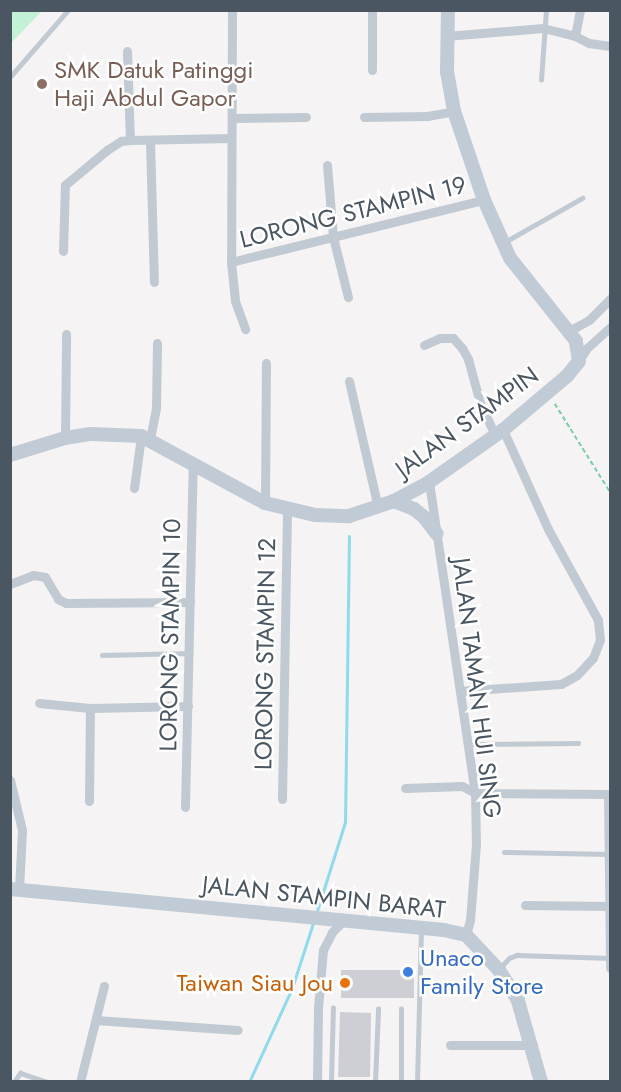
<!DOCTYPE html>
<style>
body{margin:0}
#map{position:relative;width:621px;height:1092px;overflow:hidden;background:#f5f3f3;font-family:Jost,sans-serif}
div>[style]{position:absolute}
.green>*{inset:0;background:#c3f1d5}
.stream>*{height:3px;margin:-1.5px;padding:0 1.5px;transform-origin:1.5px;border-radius:1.5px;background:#90daee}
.building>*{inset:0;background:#cdcfd5}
.path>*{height:1.5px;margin-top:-0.75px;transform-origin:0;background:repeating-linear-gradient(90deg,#7ad0a6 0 4.5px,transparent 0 7.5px)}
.lane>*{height:4.5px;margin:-2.25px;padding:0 2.25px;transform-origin:2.25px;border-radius:2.25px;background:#c1cad2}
.street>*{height:9px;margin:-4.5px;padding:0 4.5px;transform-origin:4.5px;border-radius:4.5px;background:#c1cad2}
.secondary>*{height:14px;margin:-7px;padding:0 7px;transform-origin:7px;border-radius:7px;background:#c1cbd6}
.dots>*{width:16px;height:16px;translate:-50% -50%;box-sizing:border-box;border:3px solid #fff;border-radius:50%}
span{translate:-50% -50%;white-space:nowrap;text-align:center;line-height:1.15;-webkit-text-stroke:5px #fff;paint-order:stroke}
.education-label{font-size:24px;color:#785e54}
.left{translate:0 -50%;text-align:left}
.street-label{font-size:24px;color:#4a5661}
.shop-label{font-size:24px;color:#366cbe}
.food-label{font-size:24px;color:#c56008}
.right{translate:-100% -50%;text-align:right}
.frame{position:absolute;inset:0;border:12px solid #4a5661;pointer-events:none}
</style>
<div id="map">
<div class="green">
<div style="clip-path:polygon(11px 10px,42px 11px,11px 43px,10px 11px)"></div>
</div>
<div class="stream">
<div style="left:316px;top:914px;width:96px;rotate:-72.5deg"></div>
<div style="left:345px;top:822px;width:286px;rotate:-89.2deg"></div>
<div style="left:249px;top:1082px;width:103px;rotate:-65.4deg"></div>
<div style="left:292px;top:988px;width:71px;rotate:-72.1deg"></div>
</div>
<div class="building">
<div style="clip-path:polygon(341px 970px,414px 970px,414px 998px,341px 998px)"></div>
<div style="clip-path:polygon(340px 1012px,371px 1013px,370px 1077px,338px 1077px)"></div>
</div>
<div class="path">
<div style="left:555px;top:404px;width:104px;rotate:58deg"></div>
</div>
<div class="lane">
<div style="left:10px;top:77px;width:89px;rotate:-49.1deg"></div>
<div style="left:541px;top:80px;width:70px;rotate:-85.9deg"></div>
<div style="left:505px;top:242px;width:89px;rotate:-29.7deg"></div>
<div style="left:102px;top:655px;width:87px;rotate:-1.3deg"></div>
<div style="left:468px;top:744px;width:110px;rotate:-0.5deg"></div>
<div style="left:504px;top:852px;width:104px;rotate:1.1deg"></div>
<div style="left:501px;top:967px;width:12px;rotate:-48deg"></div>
<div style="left:509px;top:958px;width:9px;rotate:-21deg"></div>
<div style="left:517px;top:955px;width:93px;rotate:1.8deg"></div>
<div style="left:14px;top:1082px;width:11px;rotate:-56deg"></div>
<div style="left:20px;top:1073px;width:29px;rotate:18deg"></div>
<div style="left:331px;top:1082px;width:74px;rotate:-88.5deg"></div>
<div style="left:375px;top:1082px;width:73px;rotate:-87.6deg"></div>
<div style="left:401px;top:1082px;width:73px;rotate:-90deg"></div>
<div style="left:417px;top:1082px;width:151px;rotate:-88.5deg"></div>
</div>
<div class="street">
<div style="left:232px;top:10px;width:252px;rotate:90.2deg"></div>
<div style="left:231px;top:262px;width:39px;rotate:84deg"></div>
<div style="left:235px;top:301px;width:30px;rotate:70deg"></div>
<div style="left:372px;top:10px;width:60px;rotate:90deg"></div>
<div style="left:446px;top:36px;width:97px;rotate:-4.7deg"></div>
<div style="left:543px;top:28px;width:33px;rotate:14deg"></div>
<div style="left:575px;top:36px;width:16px;rotate:27deg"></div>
<div style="left:589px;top:43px;width:21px;rotate:8deg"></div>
<div style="left:575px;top:36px;width:26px;rotate:-79deg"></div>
<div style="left:127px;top:51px;width:89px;rotate:88.1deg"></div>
<div style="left:364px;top:117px;width:63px;rotate:-0.9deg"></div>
<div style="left:427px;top:116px;width:27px;rotate:-10deg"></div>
<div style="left:232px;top:118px;width:74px;rotate:-0.8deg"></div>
<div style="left:150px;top:141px;width:141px;rotate:88.4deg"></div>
<div style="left:327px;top:165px;width:72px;rotate:85.2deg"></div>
<div style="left:333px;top:237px;width:62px;rotate:76deg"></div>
<div style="left:63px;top:251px;width:66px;rotate:-88.3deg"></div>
<div style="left:65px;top:185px;width:55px;rotate:-39.8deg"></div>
<div style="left:107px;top:150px;width:17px;rotate:-33deg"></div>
<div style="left:121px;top:141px;width:9px;rotate:-6deg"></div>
<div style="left:130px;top:140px;width:101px;rotate:-1.1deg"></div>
<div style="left:231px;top:262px;width:260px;rotate:-13.8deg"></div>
<div style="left:569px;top:331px;width:23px;rotate:-29deg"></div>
<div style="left:589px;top:320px;width:30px;rotate:-45deg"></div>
<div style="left:424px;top:345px;width:17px;rotate:-24deg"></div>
<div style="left:440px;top:338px;width:13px"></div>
<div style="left:453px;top:338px;width:13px;rotate:48deg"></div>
<div style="left:462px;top:348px;width:13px;rotate:61deg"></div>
<div style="left:468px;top:359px;width:46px;rotate:74.7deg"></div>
<div style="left:480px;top:403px;width:35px;rotate:65deg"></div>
<div style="left:579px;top:360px;width:14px;rotate:-56deg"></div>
<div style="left:587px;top:348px;width:31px;rotate:-42deg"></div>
<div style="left:349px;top:381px;width:130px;rotate:77.1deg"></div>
<div style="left:65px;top:438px;width:104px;rotate:-89.4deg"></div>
<div style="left:150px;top:439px;width:33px;rotate:-79deg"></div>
<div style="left:156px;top:407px;width:64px;rotate:-89.1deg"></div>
<div style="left:429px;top:482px;width:314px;rotate:81.6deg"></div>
<div style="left:475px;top:793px;width:51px;rotate:88.9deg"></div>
<div style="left:476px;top:844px;width:76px;rotate:94.5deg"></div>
<div style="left:470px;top:920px;width:16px;rotate:105deg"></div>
<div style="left:134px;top:488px;width:52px;rotate:-82.3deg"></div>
<div style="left:265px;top:503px;width:140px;rotate:-89.6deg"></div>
<div style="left:10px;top:584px;width:25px;rotate:-21deg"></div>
<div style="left:33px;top:575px;width:12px;rotate:9deg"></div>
<div style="left:45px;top:577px;width:26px;rotate:59deg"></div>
<div style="left:58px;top:599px;width:9px;rotate:27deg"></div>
<div style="left:66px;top:603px;width:124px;rotate:-0.5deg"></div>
<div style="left:460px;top:691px;width:101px;rotate:-4deg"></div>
<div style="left:561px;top:684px;width:18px;rotate:-29deg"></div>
<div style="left:577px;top:675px;width:23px;rotate:-47deg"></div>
<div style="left:593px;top:658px;width:19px;rotate:-69deg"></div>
<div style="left:600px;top:640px;width:20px;rotate:-96deg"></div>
<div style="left:598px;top:620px;width:104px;rotate:-118.8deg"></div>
<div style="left:548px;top:529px;width:109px;rotate:-114.4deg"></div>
<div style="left:39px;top:703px;width:51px;rotate:5.6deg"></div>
<div style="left:90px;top:708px;width:98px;rotate:-1.2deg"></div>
<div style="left:10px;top:780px;width:51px;rotate:76.5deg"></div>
<div style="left:22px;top:830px;width:60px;rotate:92.9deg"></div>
<div style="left:405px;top:788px;width:57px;rotate:-2deg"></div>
<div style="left:462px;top:786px;width:15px;rotate:28deg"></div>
<div style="left:475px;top:793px;width:135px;rotate:0.4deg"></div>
<div style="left:608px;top:794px;width:174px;rotate:89.3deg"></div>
<div style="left:282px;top:799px;width:289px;rotate:-89deg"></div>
<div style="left:89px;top:801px;width:93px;rotate:-89.4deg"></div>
<div style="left:185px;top:807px;width:344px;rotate:-88.7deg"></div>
<div style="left:525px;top:905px;width:84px;rotate:0.7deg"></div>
<div style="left:96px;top:1020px;width:142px;rotate:4deg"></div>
<div style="left:450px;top:1045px;width:83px"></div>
<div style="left:80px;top:1082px;width:99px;rotate:-76deg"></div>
<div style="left:317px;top:1082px;width:74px;rotate:-89.2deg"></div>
<div style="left:318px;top:1008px;width:58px;rotate:-85.1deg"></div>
<div style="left:323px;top:950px;width:20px;rotate:-63deg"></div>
<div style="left:332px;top:932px;width:17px;rotate:-45deg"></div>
</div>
<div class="secondary">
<div style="left:10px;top:455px;width:58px;rotate:-17.2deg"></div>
<div style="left:65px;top:438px;width:26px;rotate:-9deg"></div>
<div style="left:91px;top:434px;width:50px;rotate:2.3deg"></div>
<div style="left:141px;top:436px;width:141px;rotate:28.4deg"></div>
<div style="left:265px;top:503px;width:51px;rotate:13.5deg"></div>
<div style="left:315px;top:515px;width:34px;rotate:2deg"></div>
<div style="left:349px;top:516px;width:47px;rotate:-18.4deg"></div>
<div style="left:394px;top:501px;width:40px;rotate:-28deg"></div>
<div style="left:429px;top:482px;width:90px;rotate:-35.1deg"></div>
<div style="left:503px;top:430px;width:84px;rotate:-40.2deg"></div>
<div style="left:567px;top:376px;width:19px;rotate:-51deg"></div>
<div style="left:579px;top:361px;width:20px;rotate:-99deg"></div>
<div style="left:576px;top:341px;width:106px;rotate:-128.5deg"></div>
<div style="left:510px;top:258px;width:64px;rotate:-114.1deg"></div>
<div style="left:484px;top:200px;width:94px;rotate:-108.6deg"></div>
<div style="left:454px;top:111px;width:40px;rotate:-100deg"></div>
<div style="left:447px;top:72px;width:62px;rotate:-89.1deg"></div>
<div style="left:394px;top:501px;width:22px;rotate:22deg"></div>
<div style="left:414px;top:509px;width:13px;rotate:39deg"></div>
<div style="left:424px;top:517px;width:21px;rotate:53deg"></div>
<div style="left:10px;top:889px;width:436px;rotate:5.4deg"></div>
<div style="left:444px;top:930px;width:23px;rotate:13deg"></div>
<div style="left:466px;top:935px;width:48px;rotate:46.7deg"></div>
<div style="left:499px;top:970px;width:36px;rotate:58deg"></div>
<div style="left:518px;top:1001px;width:84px;rotate:74.1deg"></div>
</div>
<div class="dots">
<div style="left:42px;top:84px;background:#8d6e63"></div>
<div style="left:408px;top:972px;background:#3f7fe0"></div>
<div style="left:345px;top:983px;background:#e8710a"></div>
</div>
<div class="education-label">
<span class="left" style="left:54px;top:84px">SMK Datuk Patinggi<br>Haji Abdul Gapor</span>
</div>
<div class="street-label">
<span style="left:353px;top:212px;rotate:-14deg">LORONG STAMPIN 19</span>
<span style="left:467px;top:422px;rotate:-36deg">JALAN STAMPIN</span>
<span style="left:170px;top:635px;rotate:-89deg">LORONG STAMPIN 10</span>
<span style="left:265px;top:654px;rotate:-89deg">LORONG STAMPIN 12</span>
<span style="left:477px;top:688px;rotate:83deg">JALAN TAMAN HUI SING</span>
<span style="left:324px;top:897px;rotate:6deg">JALAN STAMPIN BARAT</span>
</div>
<div class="shop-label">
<span class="left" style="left:420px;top:972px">Unaco<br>Family Store</span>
</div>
<div class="food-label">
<span class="right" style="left:333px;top:983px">Taiwan Siau Jou</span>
</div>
<div class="frame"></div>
</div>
